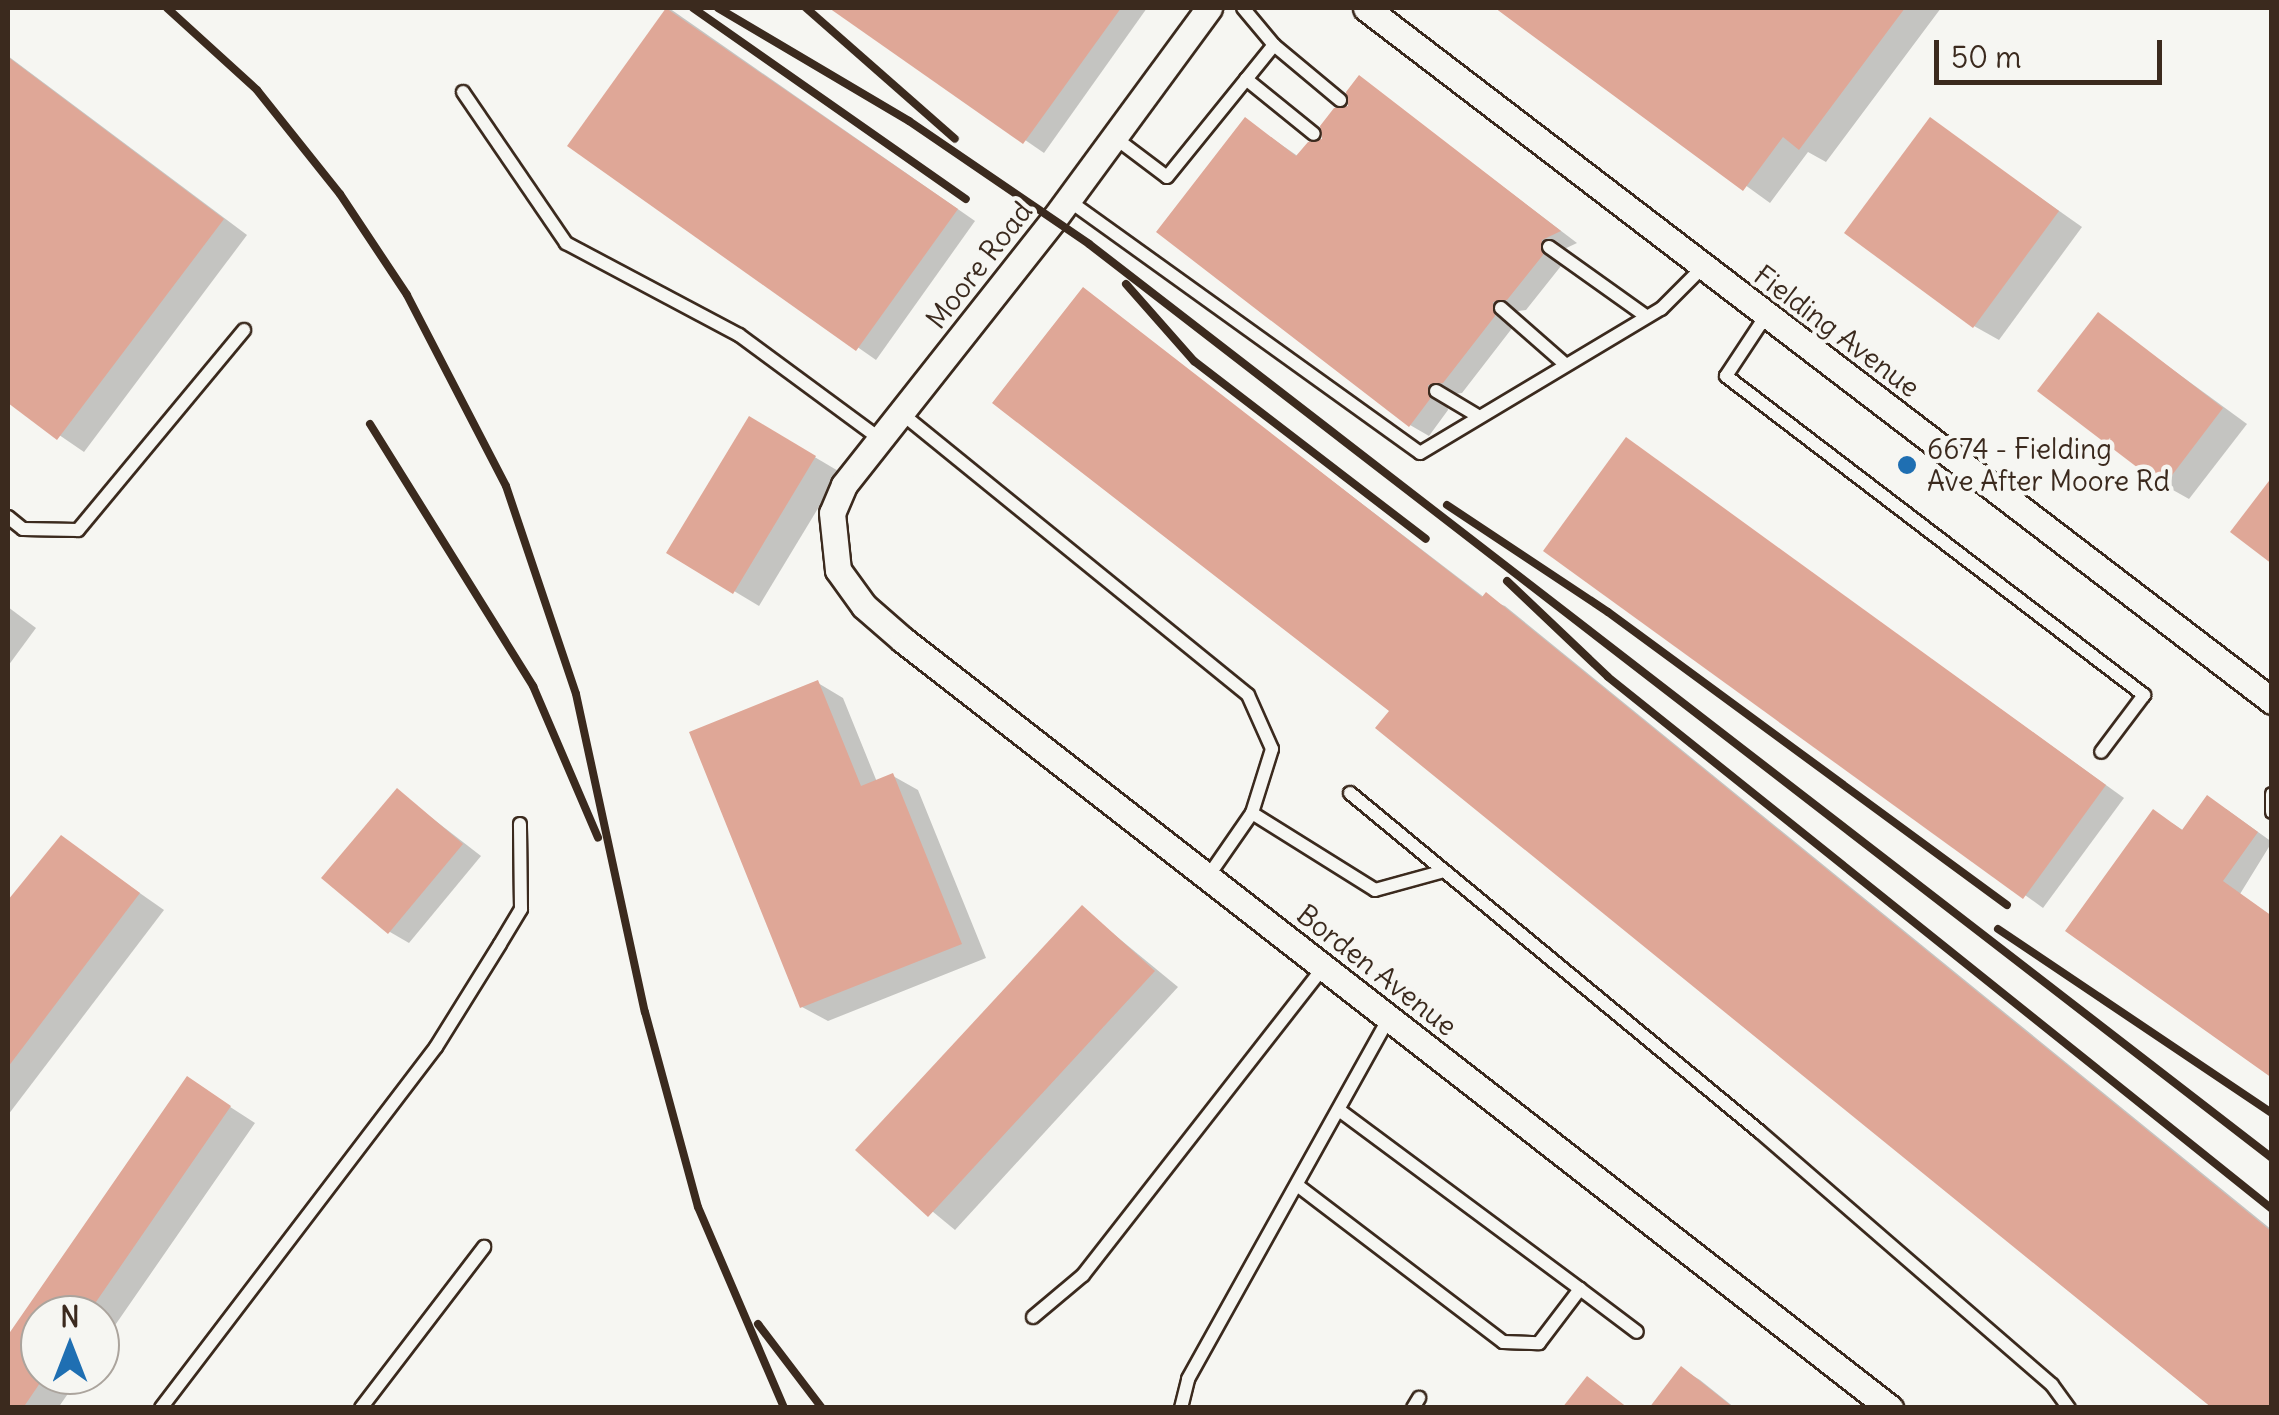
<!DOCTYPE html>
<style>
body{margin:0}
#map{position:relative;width:2279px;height:1415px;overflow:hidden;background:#f6f6f2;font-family:Delius,sans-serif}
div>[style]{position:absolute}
.shadow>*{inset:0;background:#0003}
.building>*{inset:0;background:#dfa797}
.roads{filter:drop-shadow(2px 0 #3b2a1e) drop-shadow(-2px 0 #3b2a1e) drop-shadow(0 2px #3b2a1e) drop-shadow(0 -2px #3b2a1e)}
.service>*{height:12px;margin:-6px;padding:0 6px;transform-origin:6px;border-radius:6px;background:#f6f6f2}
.minor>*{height:25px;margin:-12.5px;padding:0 12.5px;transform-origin:12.5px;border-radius:12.5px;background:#f6f6f2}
.rail>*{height:8px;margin:-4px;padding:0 4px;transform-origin:4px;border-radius:4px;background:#3b2a1e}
.dots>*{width:28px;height:28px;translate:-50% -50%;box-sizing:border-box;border:5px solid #f6f6f2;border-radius:50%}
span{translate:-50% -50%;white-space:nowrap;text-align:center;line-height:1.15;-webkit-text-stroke:9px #f6f6f2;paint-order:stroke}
.street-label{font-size:28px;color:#3b2a1e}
.poi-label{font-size:28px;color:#3b2a1e}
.left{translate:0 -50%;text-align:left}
.frame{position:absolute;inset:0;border:10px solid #3b2a1e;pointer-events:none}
.north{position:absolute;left:20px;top:1295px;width:100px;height:100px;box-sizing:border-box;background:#f6f6f2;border:2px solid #aba49d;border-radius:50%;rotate:0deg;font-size:28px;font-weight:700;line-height:40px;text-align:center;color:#3b2a1e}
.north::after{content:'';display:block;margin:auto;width:35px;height:45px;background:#1f6fb2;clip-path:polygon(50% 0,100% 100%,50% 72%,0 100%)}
.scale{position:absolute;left:1934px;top:40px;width:228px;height:45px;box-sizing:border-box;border:5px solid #3b2a1e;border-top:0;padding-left:12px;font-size:30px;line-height:35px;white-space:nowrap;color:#3b2a1e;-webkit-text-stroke:8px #f6f6f2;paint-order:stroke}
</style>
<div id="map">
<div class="shadow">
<div style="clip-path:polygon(669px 8px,975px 221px,876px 360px,570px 146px)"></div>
<div style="clip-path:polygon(833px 8px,1147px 8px,1044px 153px)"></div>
<div style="clip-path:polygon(1500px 8px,1941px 8px,1826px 162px,1808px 152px,1770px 203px)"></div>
<div style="clip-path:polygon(8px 56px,247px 235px,84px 452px,8px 400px)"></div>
<div style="clip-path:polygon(1360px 78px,1577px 243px,1560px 251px,1561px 266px,1526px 310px,1511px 312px,1513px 327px,1462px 393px,1446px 395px,1448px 410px,1429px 436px,1410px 425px,1246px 120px,1299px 157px,1325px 142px,1351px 108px)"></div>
<div style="clip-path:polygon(1930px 120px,2082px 227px,1999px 340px,1974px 326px)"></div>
<div style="clip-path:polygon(1083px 290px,1485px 598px,1505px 606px,2272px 1230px,2272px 1408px,1393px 710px)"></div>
<div style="clip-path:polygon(2098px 315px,2247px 424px,2189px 499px,2164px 485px)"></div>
<div style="clip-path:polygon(750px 419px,840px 472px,759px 606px,669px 552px)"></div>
<div style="clip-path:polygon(1627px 440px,2124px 798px,2043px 908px,1546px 551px)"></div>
<div style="clip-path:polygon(8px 607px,36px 628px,8px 666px)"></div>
<div style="clip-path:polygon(818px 683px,843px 698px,877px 782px,893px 776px,918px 790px,986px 958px,828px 1021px,802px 1007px)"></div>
<div style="clip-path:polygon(397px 791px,481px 856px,409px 943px,390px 932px)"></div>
<div style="clip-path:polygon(2226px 809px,2272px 842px,2240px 894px,2272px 1075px,2172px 823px,2184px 831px)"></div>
<div style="clip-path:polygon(61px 838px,164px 910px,8px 1115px,8px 904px)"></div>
<div style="clip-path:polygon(1082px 908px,1178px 987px,955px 1230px,858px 1150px)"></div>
<div style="clip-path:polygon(187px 1079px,255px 1123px,100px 1347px,100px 1315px,40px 1315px,40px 1375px,81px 1375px,58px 1408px,8px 1408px,8px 1340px)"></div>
<div style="clip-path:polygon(1682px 1369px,1700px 1380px,1735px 1408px,1652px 1408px)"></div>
</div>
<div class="building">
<div style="clip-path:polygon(666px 8px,958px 209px,856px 351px,567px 146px)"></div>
<div style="clip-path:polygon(829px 8px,1121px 8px,1023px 144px)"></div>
<div style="clip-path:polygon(1495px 8px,1905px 8px,1799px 150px,1783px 137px,1743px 191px)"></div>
<div style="clip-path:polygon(8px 57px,224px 219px,57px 440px,8px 403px)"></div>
<div style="clip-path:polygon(1359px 75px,1561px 231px,1542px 240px,1543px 255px,1507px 300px,1493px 302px,1495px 316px,1443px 383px,1428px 385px,1430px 399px,1409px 427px,1156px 232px,1245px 117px,1296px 156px,1308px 142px,1322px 139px,1320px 126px,1334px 108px,1348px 106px,1346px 92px)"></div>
<div style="clip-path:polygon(1930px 117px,2059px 211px,1973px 328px,1844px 233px)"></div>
<div style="clip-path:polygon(1083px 287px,1482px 597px,1486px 592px,2272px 1232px,2272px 1408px,2212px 1408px,1375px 728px,1389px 711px,992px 403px)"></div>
<div style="clip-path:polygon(2098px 312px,2223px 408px,2163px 487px,2037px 391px)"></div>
<div style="clip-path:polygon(749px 416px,816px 456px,733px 594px,666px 553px)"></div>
<div style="clip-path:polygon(1626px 437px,2106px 785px,2023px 899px,1543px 551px)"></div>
<div style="clip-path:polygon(2272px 477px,2272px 564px,2230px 532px)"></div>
<div style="clip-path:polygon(818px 680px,861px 786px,893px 773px,962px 944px,800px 1008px,689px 732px)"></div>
<div style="clip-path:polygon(397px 788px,463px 844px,388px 934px,321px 878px)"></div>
<div style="clip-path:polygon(2207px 795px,2258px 832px,2223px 881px,2272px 916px,2272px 1078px,2065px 931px,2153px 809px,2182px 830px)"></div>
<div style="clip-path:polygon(61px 835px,140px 893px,8px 1067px,8px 900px)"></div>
<div style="clip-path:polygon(1082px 905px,1155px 971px,928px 1217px,855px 1150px)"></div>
<div style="clip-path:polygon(187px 1076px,231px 1106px,87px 1315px,40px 1315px,40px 1383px,23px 1408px,8px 1408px,8px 1335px)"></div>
<div style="clip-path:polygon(1681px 1366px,1734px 1408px,1649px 1408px)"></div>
<div style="clip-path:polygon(1587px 1376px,1628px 1408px,1562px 1408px)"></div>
</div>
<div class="roads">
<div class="service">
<div style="left:1274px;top:45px;width:86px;rotate:39.8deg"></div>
<div style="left:1246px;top:79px;width:87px;rotate:39deg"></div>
<div style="left:463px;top:92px;width:183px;rotate:55.7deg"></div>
<div style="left:566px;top:243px;width:196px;rotate:28deg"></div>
<div style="left:739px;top:335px;width:175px;rotate:36.4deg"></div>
<div style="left:1114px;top:137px;width:66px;rotate:37deg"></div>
<div style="left:1167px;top:177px;width:170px;rotate:-51deg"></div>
<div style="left:1274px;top:45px;width:48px;rotate:-130deg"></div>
<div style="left:1068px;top:200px;width:433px;rotate:35.7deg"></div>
<div style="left:1420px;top:453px;width:281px;rotate:-30.9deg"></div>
<div style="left:1661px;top:309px;width:61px;rotate:-45deg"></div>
<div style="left:1549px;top:247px;width:120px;rotate:35.5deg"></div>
<div style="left:1501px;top:308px;width:86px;rotate:41.2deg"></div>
<div style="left:1767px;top:314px;width:74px;rotate:123.5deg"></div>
<div style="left:1726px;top:376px;width:526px;rotate:37.35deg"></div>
<div style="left:2144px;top:695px;width:71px;rotate:127deg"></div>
<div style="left:1436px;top:391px;width:49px;rotate:30.8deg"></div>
<div style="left:901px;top:413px;width:447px;rotate:39.1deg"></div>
<div style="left:1248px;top:695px;width:59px;rotate:66deg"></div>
<div style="left:1272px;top:749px;width:67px;rotate:107.4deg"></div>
<div style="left:1252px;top:813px;width:75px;rotate:124.7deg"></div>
<div style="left:8px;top:517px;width:19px;rotate:39deg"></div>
<div style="left:23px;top:529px;width:55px;rotate:1deg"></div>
<div style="left:78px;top:530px;width:260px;rotate:-50.3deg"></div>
<div style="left:1350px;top:793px;width:532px;rotate:39.58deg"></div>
<div style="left:1760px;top:1132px;width:386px;rotate:40.9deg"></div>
<div style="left:2052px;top:1385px;width:29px;rotate:54deg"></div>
<div style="left:2272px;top:794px;width:18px;rotate:90deg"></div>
<div style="left:1252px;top:813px;width:145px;rotate:32deg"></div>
<div style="left:1375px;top:890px;width:68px;rotate:-15.3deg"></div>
<div style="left:1297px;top:1185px;width:259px;rotate:37.3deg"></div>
<div style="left:1503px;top:1342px;width:36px;rotate:2deg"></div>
<div style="left:1539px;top:1343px;width:68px;rotate:-52.8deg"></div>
<div style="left:1580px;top:1289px;width:300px;rotate:-143.4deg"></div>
<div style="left:1580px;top:1289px;width:71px;rotate:37deg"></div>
<div style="left:1033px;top:1317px;width:65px;rotate:-40deg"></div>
<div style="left:1083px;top:1275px;width:391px;rotate:-52deg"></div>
<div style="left:161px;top:1408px;width:454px;rotate:-52.7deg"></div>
<div style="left:436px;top:1047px;width:121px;rotate:-58.1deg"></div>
<div style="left:500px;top:944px;width:41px;rotate:-59deg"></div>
<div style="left:521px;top:909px;width:85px;rotate:-90.7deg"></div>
<div style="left:361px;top:1408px;width:203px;rotate:-52.6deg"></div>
<div style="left:1181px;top:1408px;width:30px;rotate:-76deg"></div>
<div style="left:1188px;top:1379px;width:413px;rotate:-60.9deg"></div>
<div style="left:1413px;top:1408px;width:12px;rotate:-59deg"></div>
</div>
<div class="minor">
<div style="left:1209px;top:8px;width:262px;rotate:126.3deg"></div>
<div style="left:1054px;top:219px;width:339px;rotate:128.3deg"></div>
<div style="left:844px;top:485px;width:30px;rotate:113deg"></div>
<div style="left:832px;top:513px;width:57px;rotate:84deg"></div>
<div style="left:838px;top:570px;width:44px;rotate:54.2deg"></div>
<div style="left:864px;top:606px;width:52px;rotate:41.1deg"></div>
<div style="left:903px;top:640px;width:1251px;rotate:37.89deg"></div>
<div style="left:1366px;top:8px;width:1141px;rotate:37.41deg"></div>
</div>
</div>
<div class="rail">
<div style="left:167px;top:8px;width:122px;rotate:42.3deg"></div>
<div style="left:257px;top:90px;width:133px;rotate:51.4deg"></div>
<div style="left:340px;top:194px;width:121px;rotate:56.4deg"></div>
<div style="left:407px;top:295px;width:215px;rotate:62.6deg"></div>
<div style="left:506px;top:486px;width:219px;rotate:71.4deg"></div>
<div style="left:576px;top:694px;width:325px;rotate:77.8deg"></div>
<div style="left:645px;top:1012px;width:202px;rotate:74.8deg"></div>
<div style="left:698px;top:1207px;width:219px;rotate:66.8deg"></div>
<div style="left:693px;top:8px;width:333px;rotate:35deg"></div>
<div style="left:718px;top:8px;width:222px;rotate:30.6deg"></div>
<div style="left:909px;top:121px;width:218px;rotate:34.3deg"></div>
<div style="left:1089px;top:244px;width:1495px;rotate:37.69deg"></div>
<div style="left:806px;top:8px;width:198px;rotate:41.3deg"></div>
<div style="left:1126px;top:284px;width:103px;rotate:48.6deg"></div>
<div style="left:1194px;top:361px;width:292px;rotate:37.5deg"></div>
<div style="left:370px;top:424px;width:309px;rotate:58.1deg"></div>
<div style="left:533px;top:686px;width:165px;rotate:66.8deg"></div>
<div style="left:1447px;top:505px;width:193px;rotate:33.6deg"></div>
<div style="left:1608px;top:612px;width:495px;rotate:36.3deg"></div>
<div style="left:1507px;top:581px;width:139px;rotate:43.5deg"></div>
<div style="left:1608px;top:677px;width:851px;rotate:38.7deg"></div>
<div style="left:1998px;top:929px;width:330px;rotate:33.9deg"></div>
<div style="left:758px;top:1324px;width:106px;rotate:52.7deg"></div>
</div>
<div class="dots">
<div style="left:1907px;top:465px;background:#1f6fb2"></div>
</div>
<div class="street-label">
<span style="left:979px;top:265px;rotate:-52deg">Moore Road</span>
<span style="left:1837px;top:331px;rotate:37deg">Fielding Avenue</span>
<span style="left:1377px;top:970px;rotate:38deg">Borden Avenue</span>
</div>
<div class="poi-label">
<span class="left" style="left:1927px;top:465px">6674 - Fielding<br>Ave After Moore Rd</span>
</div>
<div class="frame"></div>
<div class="north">N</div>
<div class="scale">50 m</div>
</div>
